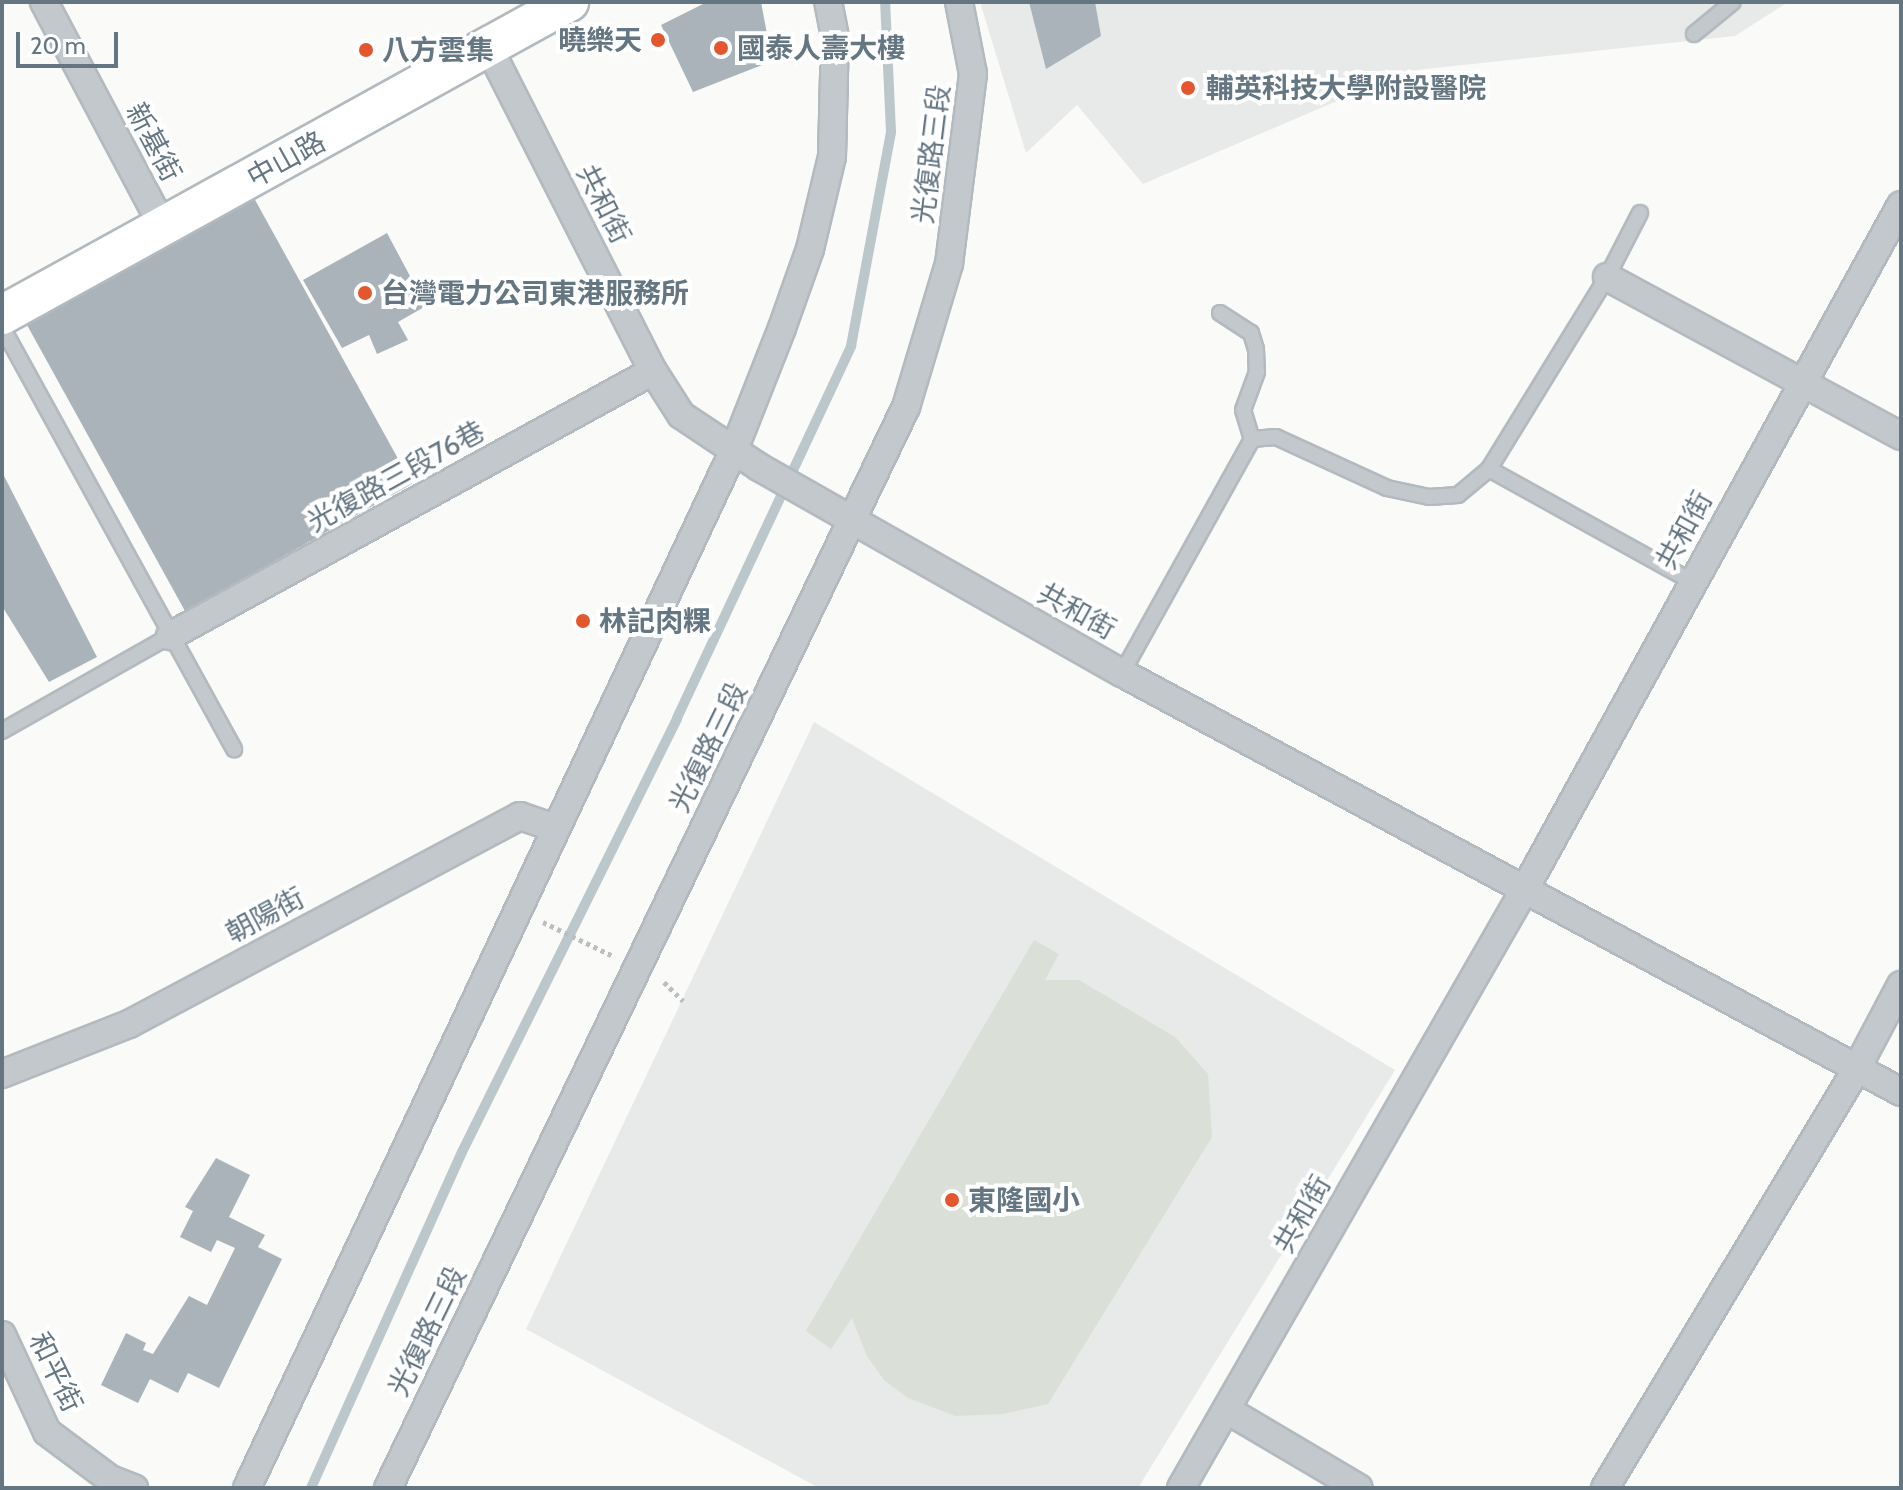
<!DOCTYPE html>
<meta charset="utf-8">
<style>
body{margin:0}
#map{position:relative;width:1903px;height:1490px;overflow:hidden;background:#fafaf8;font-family:Cabin,"Noto Sans TC",sans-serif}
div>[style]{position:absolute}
.built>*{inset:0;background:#e8e9e9}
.green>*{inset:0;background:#dadfd7}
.stream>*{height:10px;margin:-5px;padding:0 5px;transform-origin:5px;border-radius:5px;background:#bbc7cb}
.building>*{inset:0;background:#aab3b9}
.path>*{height:5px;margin-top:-2.5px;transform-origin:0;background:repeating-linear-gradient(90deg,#bbbfc2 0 4px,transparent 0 8px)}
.roads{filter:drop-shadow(2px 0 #b3babf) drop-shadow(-2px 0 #b3babf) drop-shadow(0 2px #b3babf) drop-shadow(0 -2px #b3babf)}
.service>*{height:14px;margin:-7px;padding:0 7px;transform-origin:7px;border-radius:7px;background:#c3c8cc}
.minor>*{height:26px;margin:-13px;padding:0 13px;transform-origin:13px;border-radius:13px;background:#c3c8cc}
.secondary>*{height:38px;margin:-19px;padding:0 19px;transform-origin:19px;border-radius:19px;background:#fff}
.dots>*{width:22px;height:22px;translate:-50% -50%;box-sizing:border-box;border:4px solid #fff;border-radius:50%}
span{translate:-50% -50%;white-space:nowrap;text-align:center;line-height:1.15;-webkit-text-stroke:8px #fff;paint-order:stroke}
.poi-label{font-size:28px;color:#657683;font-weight:700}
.right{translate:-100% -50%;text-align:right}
.left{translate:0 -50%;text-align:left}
.street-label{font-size:28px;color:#657683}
.frame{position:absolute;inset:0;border:4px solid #657683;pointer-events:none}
.scale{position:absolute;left:16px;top:32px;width:102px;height:36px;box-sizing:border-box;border:4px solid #657683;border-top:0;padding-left:10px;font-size:24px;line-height:28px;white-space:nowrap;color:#657683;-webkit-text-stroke:6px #fff;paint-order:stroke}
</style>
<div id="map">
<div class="built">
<div style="clip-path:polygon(980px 2px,1788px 2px,1735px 36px,1407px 71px,1143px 184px,1077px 105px,1026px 153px)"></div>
<div style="clip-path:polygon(814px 722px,1395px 1070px,1138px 1488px,819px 1488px,526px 1329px)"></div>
</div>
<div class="green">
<div style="clip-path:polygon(1034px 940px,1059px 954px,1045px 980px,1079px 980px,1175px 1037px,1208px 1074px,1212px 1137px,1048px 1404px,1002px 1414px,955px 1416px,908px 1398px,884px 1380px,867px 1356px,852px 1318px,831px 1349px,806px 1331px)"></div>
</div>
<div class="stream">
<div style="left:311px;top:1488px;width:368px;rotate:-65.8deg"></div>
<div style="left:462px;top:1152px;width:484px;rotate:-63.6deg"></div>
<div style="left:677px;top:718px;width:411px;rotate:-64.9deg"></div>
<div style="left:851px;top:346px;width:218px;rotate:-79.4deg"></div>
<div style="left:891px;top:132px;width:130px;rotate:-92.6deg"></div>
</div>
<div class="building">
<div style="clip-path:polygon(707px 2px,761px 2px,772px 61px,693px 92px,661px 25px)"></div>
<div style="clip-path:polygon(1029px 2px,1095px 2px,1101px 36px,1046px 69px)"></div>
<div style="clip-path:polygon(254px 198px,412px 484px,185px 611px,27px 325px)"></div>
<div style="clip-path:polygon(387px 233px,426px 306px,398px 322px,408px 340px,377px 354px,369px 335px,342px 348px,303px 280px)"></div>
<div style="clip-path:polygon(2px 472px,97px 657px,49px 682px,2px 606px)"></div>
<div style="clip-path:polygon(216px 1158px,250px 1175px,229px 1217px,265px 1235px,258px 1247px,282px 1259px,219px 1388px,188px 1373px,178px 1393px,150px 1379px,138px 1403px,101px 1385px,126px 1333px,146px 1343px,143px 1350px,153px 1354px,189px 1296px,207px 1305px,235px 1248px,217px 1240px,211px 1252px,180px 1237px,193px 1211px,185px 1207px)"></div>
</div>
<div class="path">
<div style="left:543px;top:922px;width:78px;rotate:25.9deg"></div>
<div style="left:664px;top:982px;width:27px;rotate:45deg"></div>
</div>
<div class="roads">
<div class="service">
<div style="left:1694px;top:34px;width:50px;rotate:-39.4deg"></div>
<div style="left:1220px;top:313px;width:37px;rotate:33deg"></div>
<div style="left:1251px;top:333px;width:17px;rotate:73deg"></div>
<div style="left:1256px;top:349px;width:23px;rotate:88deg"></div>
<div style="left:1257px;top:372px;width:40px;rotate:110.2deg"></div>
<div style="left:1243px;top:410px;width:30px;rotate:73deg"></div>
<div style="left:1252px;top:439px;width:24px;rotate:-5deg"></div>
<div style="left:1276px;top:437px;width:122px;rotate:24.7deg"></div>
<div style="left:1387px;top:488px;width:43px;rotate:12.1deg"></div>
<div style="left:1429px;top:497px;width:29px;rotate:-4deg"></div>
<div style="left:1458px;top:495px;width:40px;rotate:-40deg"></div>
<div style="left:1489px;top:469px;width:225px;rotate:-58.4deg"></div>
<div style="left:1607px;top:277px;width:72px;rotate:-62.7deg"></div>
<div style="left:2px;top:327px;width:482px;rotate:61.2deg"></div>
<div style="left:1489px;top:469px;width:233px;rotate:29deg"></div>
<div style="left:1122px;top:673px;width:268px;rotate:-60.9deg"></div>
<div style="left:2px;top:731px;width:193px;rotate:-29.5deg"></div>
</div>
<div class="minor">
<div style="left:44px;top:2px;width:255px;rotate:62.1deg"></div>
<div style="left:489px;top:48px;width:362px;rotate:63.1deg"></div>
<div style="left:653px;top:371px;width:52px;rotate:57.5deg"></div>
<div style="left:681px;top:415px;width:94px;rotate:33.7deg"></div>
<div style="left:759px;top:467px;width:417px;rotate:29.6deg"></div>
<div style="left:1122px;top:673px;width:885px;rotate:28.27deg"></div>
<div style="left:1607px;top:277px;width:334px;rotate:28.4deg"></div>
<div style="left:170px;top:636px;width:551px;rotate:-28.75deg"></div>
<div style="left:2px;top:1074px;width:136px;rotate:-21.5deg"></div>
<div style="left:129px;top:1024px;width:443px;rotate:-28deg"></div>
<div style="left:520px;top:816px;width:36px;rotate:19deg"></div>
<div style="left:2px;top:1335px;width:107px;rotate:65.1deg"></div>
<div style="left:47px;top:1432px;width:79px;rotate:36.7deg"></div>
<div style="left:110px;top:1479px;width:26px;rotate:21deg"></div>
<div style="left:1227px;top:1410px;width:153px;rotate:30.6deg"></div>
<div style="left:247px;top:1488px;width:1147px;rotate:-64.87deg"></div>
<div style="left:734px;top:450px;width:131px;rotate:-68.5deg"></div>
<div style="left:782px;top:328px;width:84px;rotate:-70.5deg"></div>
<div style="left:810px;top:249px;width:95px;rotate:-76.6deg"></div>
<div style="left:832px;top:157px;width:120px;rotate:-88.6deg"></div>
<div style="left:835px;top:37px;width:36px;rotate:-101deg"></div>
<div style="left:388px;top:1488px;width:1199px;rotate:-64.4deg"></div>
<div style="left:906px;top:407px;width:149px;rotate:-73.3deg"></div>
<div style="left:949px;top:264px;width:192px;rotate:-82.8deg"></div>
<div style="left:973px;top:74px;width:73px;rotate:-101deg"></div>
<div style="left:1181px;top:1488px;width:693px;rotate:-60.14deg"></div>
<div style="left:1526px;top:887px;width:778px;rotate:-61.2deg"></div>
<div style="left:1605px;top:1488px;width:490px;rotate:-59deg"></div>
<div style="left:1857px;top:1068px;width:94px;rotate:-62.1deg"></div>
</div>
<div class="secondary">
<div style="left:2px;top:315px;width:648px;rotate:-28.9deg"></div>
</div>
</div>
<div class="dots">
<div style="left:658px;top:40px;background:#e4572e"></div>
<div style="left:721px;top:48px;background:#e4572e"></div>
<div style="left:366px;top:50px;background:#e4572e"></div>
<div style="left:1188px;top:88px;background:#e4572e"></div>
<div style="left:365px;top:293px;background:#e4572e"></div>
<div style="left:583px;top:621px;background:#e4572e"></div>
<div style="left:952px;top:1200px;background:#e4572e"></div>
</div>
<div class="poi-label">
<span class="right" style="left:642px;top:40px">曉樂天</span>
<span class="left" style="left:737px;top:48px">國泰人壽大樓</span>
<span class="left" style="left:382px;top:50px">八方雲集</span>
<span class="left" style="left:1206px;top:88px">輔英科技大學附設醫院</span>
<span class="left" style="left:381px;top:293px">台灣電力公司東港服務所</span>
<span class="left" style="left:599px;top:621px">林記肉粿</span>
<span class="left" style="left:968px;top:1200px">東隆國小</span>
</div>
<div class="street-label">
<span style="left:154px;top:142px;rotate:62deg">新基街</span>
<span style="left:931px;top:154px;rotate:-83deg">光復路三段</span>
<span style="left:286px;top:159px;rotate:-29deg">中山路</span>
<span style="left:604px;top:204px;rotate:63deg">共和街</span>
<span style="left:396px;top:476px;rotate:-29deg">光復路三段76巷</span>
<span style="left:1684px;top:530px;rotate:-61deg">共和街</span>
<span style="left:1077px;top:611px;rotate:29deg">共和街</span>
<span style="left:708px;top:747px;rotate:-64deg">光復路三段</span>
<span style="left:265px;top:915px;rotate:-28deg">朝陽街</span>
<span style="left:1302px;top:1214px;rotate:-60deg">共和街</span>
<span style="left:427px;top:1331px;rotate:-64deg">光復路三段</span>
<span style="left:56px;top:1372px;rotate:64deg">和平街</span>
</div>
<div class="frame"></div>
<div class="scale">20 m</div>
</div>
